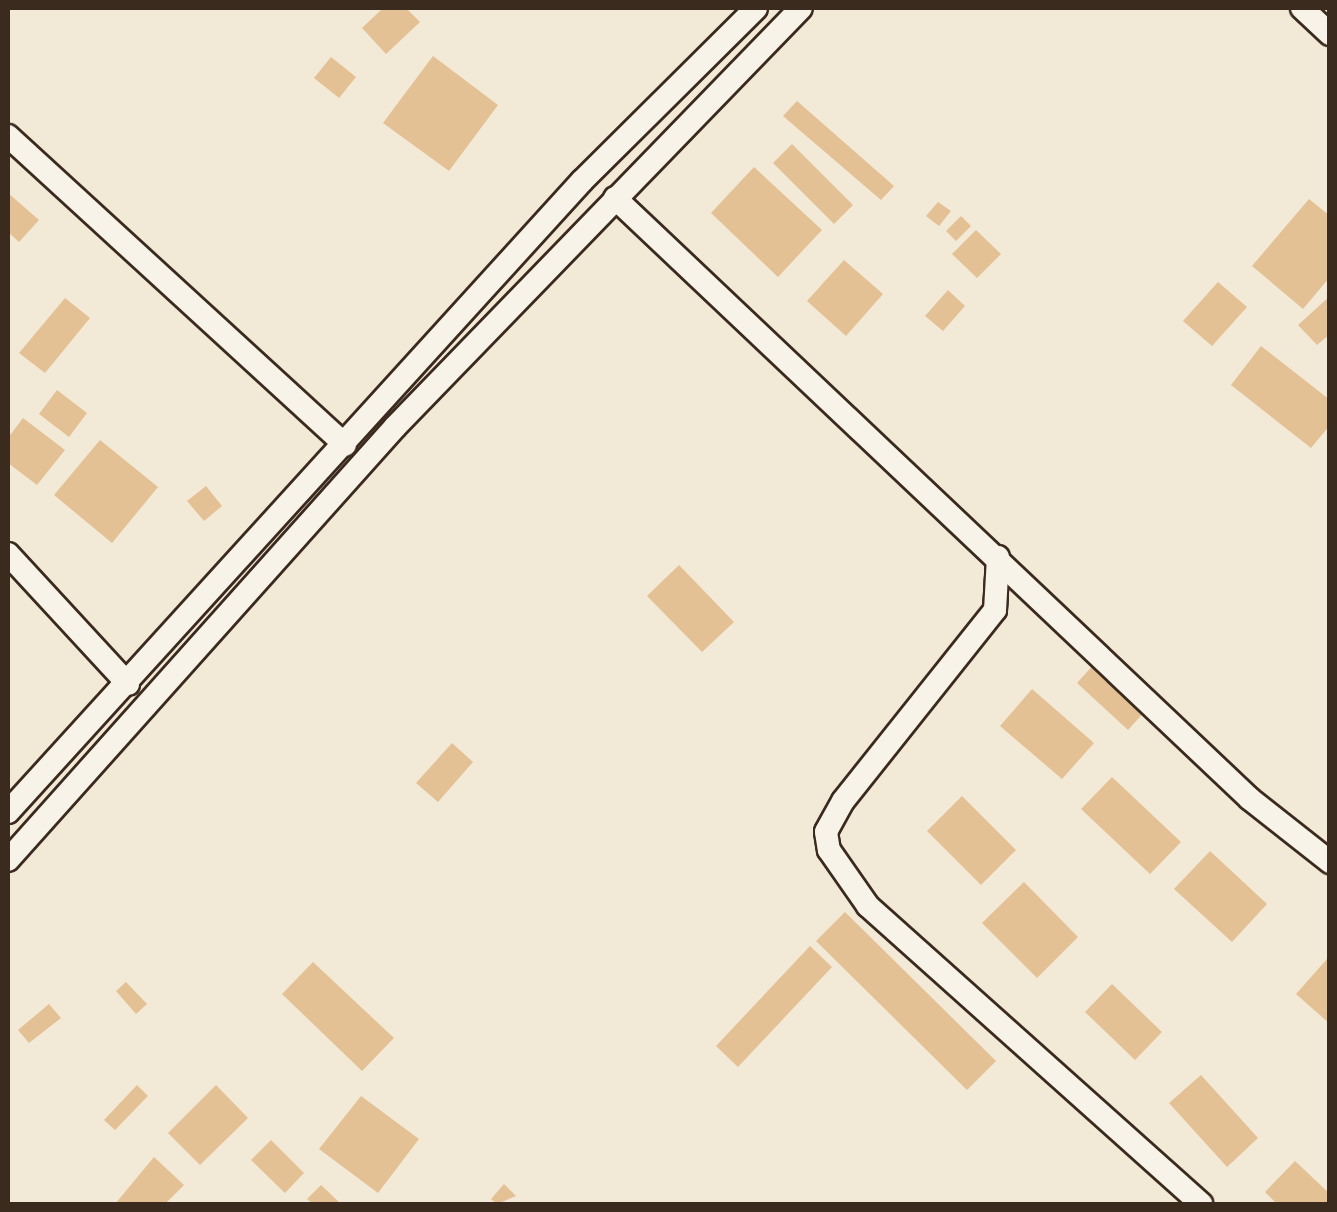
<!DOCTYPE html>
<style>
body{margin:0}
#map{position:relative;width:1337px;height:1212px;overflow:hidden;background:#f3e9d7;font-family:"Balsamiq Sans",sans-serif}
div>[style]{position:absolute}
.building>*{inset:0;background:#e3c195}
.roads{filter:drop-shadow(2px 0 #3b2a1e) drop-shadow(-2px 0 #3b2a1e) drop-shadow(0 2px #3b2a1e) drop-shadow(0 -2px #3b2a1e)}
.street>*{height:22px;margin:-11px;padding:0 11px;transform-origin:11px;border-radius:11px;background:#f7f3e8}
span{translate:-50% -50%;white-space:nowrap;text-align:center;line-height:1.15;-webkit-text-stroke:9px #f7f3e8;paint-order:stroke}
.frame{position:absolute;inset:0;border:10px solid #3b2a1e;pointer-events:none}
</style>
<div id="map">
<div class="building">
<div style="clip-path:polygon(383px 8px,406px 8px,420px 22px,386px 54px,362px 28px)"></div>
<div style="clip-path:polygon(433px 56px,498px 105px,449px 171px,383px 123px)"></div>
<div style="clip-path:polygon(331px 57px,356px 77px,339px 98px,314px 78px)"></div>
<div style="clip-path:polygon(797px 101px,894px 186px,881px 200px,783px 116px)"></div>
<div style="clip-path:polygon(792px 144px,853px 205px,834px 224px,773px 163px)"></div>
<div style="clip-path:polygon(754px 167px,822px 230px,778px 277px,711px 213px)"></div>
<div style="clip-path:polygon(8px 193px,39px 220px,19px 242px,8px 232px)"></div>
<div style="clip-path:polygon(1309px 199px,1330px 216px,1330px 277px,1303px 309px,1252px 266px)"></div>
<div style="clip-path:polygon(938px 202px,951px 211px,939px 226px,926px 216px)"></div>
<div style="clip-path:polygon(961px 216px,971px 226px,956px 241px,946px 231px)"></div>
<div style="clip-path:polygon(976px 230px,1001px 254px,977px 278px,952px 254px)"></div>
<div style="clip-path:polygon(844px 260px,883px 294px,846px 336px,807px 301px)"></div>
<div style="clip-path:polygon(1218px 282px,1247px 307px,1212px 346px,1183px 321px)"></div>
<div style="clip-path:polygon(948px 290px,965px 306px,943px 331px,925px 316px)"></div>
<div style="clip-path:polygon(1330px 296px,1330px 334px,1317px 345px,1298px 325px)"></div>
<div style="clip-path:polygon(65px 298px,90px 318px,45px 373px,19px 353px)"></div>
<div style="clip-path:polygon(1261px 346px,1330px 400px,1330px 425px,1311px 448px,1231px 385px)"></div>
<div style="clip-path:polygon(57px 390px,87px 413px,69px 437px,39px 414px)"></div>
<div style="clip-path:polygon(23px 418px,65px 450px,37px 485px,8px 463px,8px 438px)"></div>
<div style="clip-path:polygon(100px 440px,158px 487px,112px 543px,54px 495px)"></div>
<div style="clip-path:polygon(206px 486px,222px 506px,204px 521px,187px 501px)"></div>
<div style="clip-path:polygon(679px 565px,734px 622px,702px 652px,647px 596px)"></div>
<div style="clip-path:polygon(1097px 661px,1148px 708px,1128px 730px,1077px 683px)"></div>
<div style="clip-path:polygon(1032px 689px,1094px 743px,1062px 779px,1000px 726px)"></div>
<div style="clip-path:polygon(452px 743px,473px 762px,438px 802px,416px 783px)"></div>
<div style="clip-path:polygon(1112px 777px,1181px 842px,1150px 874px,1081px 809px)"></div>
<div style="clip-path:polygon(962px 796px,1016px 850px,981px 885px,927px 831px)"></div>
<div style="clip-path:polygon(1210px 851px,1267px 904px,1232px 942px,1174px 889px)"></div>
<div style="clip-path:polygon(1024px 882px,1078px 937px,1037px 978px,982px 923px)"></div>
<div style="clip-path:polygon(845px 912px,996px 1061px,967px 1090px,816px 941px)"></div>
<div style="clip-path:polygon(810px 946px,832px 967px,738px 1067px,716px 1046px)"></div>
<div style="clip-path:polygon(1327px 959px,1330px 962px,1330px 1024px,1296px 994px)"></div>
<div style="clip-path:polygon(313px 962px,394px 1038px,362px 1071px,282px 994px)"></div>
<div style="clip-path:polygon(126px 982px,147px 1004px,136px 1014px,116px 991px)"></div>
<div style="clip-path:polygon(1112px 984px,1162px 1032px,1135px 1060px,1085px 1012px)"></div>
<div style="clip-path:polygon(49px 1004px,61px 1018px,29px 1043px,18px 1030px)"></div>
<div style="clip-path:polygon(1201px 1075px,1258px 1138px,1227px 1167px,1169px 1103px)"></div>
<div style="clip-path:polygon(137px 1085px,148px 1096px,115px 1130px,104px 1120px)"></div>
<div style="clip-path:polygon(216px 1085px,248px 1118px,200px 1165px,168px 1133px)"></div>
<div style="clip-path:polygon(361px 1096px,419px 1139px,378px 1193px,319px 1149px)"></div>
<div style="clip-path:polygon(271px 1140px,304px 1173px,285px 1193px,251px 1160px)"></div>
<div style="clip-path:polygon(154px 1157px,184px 1185px,165px 1204px,115px 1204px)"></div>
<div style="clip-path:polygon(1295px 1161px,1330px 1194px,1330px 1204px,1277px 1204px,1265px 1192px)"></div>
<div style="clip-path:polygon(504px 1184px,516px 1196px,497px 1204px,491px 1199px)"></div>
<div style="clip-path:polygon(321px 1185px,341px 1204px,313px 1204px,307px 1199px)"></div>
</div>
<div class="roads">
<div class="street">
<div style="left:1302px;top:8px;width:38px;rotate:43deg"></div>
<div style="left:8px;top:136px;width:457px;rotate:42.5deg"></div>
<div style="left:615px;top:198px;width:874px;rotate:43.42deg"></div>
<div style="left:1250px;top:799px;width:102px;rotate:38.2deg"></div>
<div style="left:8px;top:554px;width:177px;rotate:47.3deg"></div>
<div style="left:998px;top:557px;width:53px;rotate:93.2deg"></div>
<div style="left:995px;top:610px;width:244px;rotate:128.5deg"></div>
<div style="left:843px;top:801px;width:35px;rotate:119deg"></div>
<div style="left:826px;top:832px;width:18px;rotate:81deg"></div>
<div style="left:829px;top:850px;width:68px;rotate:55.1deg"></div>
<div style="left:868px;top:906px;width:447px;rotate:41.8deg"></div>
<div style="left:8px;top:812px;width:853px;rotate:-47.71deg"></div>
<div style="left:582px;top:181px;width:245px;rotate:-44.8deg"></div>
<div style="left:8px;top:860px;width:581px;rotate:-48.21deg"></div>
<div style="left:395px;top:427px;width:583px;rotate:-45.9deg"></div>
</div>
</div>
<div class="frame"></div>
</div>
